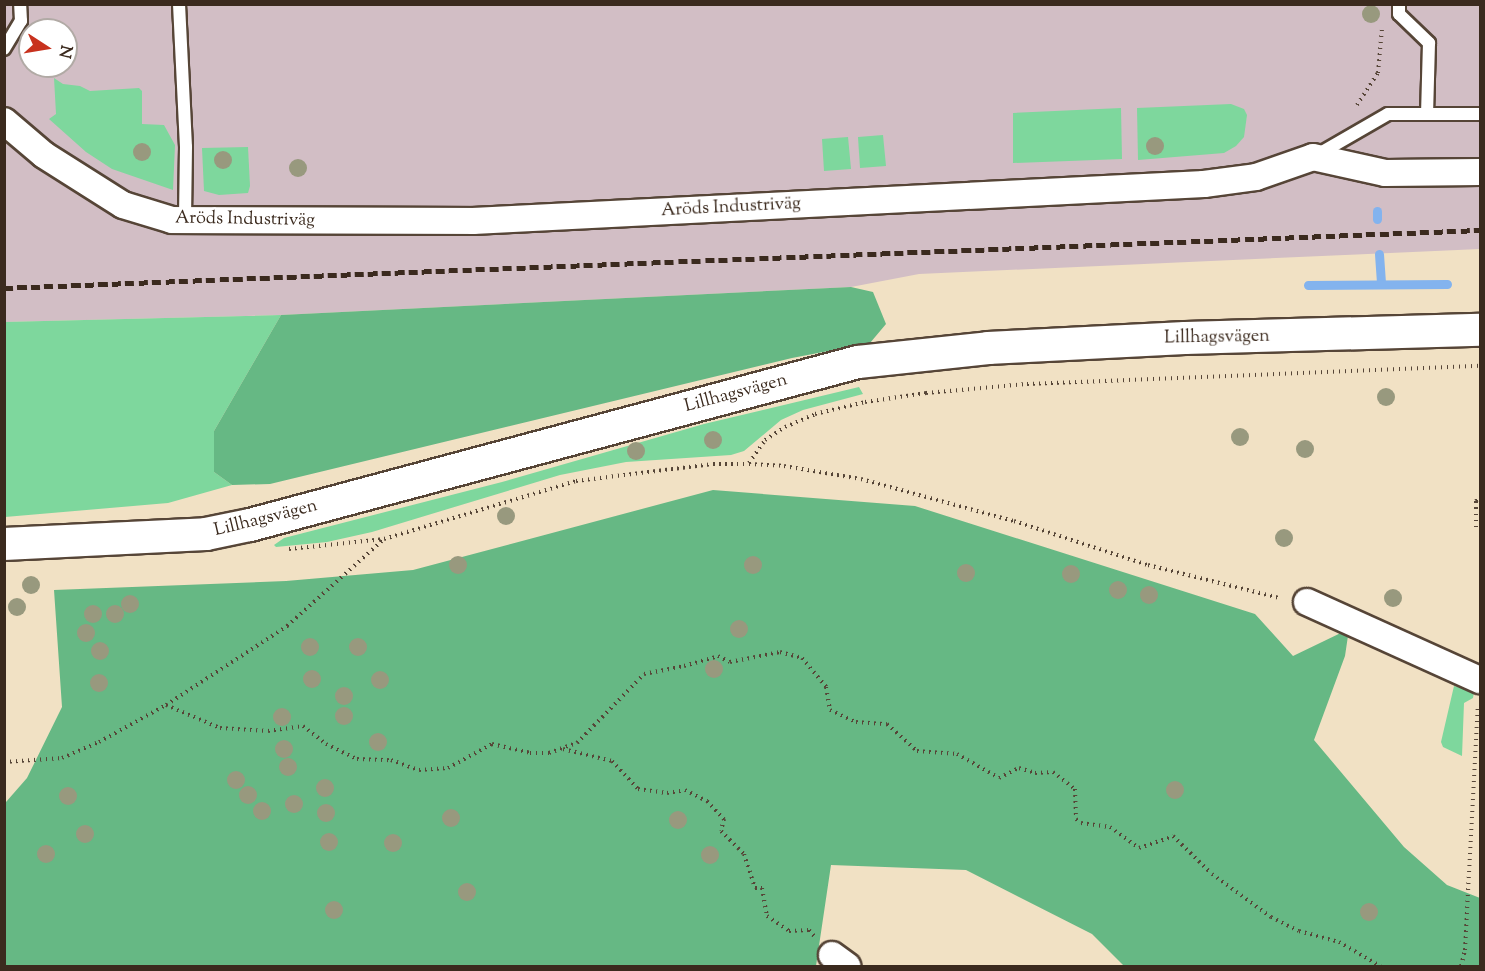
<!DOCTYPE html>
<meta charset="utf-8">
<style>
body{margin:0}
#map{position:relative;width:1485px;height:971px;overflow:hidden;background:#f1e1c4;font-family:"Sorts Mill Goudy",serif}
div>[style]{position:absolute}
.industrial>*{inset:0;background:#d2bec5}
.green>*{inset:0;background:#7ed79d}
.forest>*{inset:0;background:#66b884}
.stream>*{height:9px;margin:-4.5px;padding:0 4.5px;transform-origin:4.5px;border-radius:4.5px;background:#83b3ee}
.path>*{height:4px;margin-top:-2px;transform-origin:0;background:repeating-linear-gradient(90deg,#564537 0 1.5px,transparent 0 6px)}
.roads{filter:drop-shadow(2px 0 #564537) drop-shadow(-2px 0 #564537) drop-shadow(0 2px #564537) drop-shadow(0 -2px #564537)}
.service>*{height:12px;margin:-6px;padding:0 6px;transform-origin:6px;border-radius:6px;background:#fff}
.minor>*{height:26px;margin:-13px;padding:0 13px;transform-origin:13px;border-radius:13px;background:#fff}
.tertiary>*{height:32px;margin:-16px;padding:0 16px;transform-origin:16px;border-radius:16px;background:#fff}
.rail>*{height:4.5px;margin-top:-2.25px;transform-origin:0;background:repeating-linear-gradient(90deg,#3b2a1e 0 9px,transparent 0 13.5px)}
.trees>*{width:18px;height:18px;margin:-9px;border-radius:50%;background:#98997e}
span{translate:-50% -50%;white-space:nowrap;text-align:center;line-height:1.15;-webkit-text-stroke:4.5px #fff;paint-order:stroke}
.street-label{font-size:18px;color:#3b2a1e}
.frame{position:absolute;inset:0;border:6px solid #3b2a1e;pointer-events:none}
.north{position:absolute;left:18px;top:18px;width:60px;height:60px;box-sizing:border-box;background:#fff;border:2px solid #b1aaa5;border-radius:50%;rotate:102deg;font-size:16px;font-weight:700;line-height:24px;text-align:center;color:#3b2a1e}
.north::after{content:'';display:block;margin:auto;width:21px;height:27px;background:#c8321e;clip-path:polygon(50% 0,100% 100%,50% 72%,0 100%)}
</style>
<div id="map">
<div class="industrial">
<div style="clip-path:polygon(evenodd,4px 5px,1480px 5px,1480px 249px,919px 274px,851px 287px,281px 315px,5px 322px,4px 5px,30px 30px,66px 30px,66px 66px,30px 66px,30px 30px)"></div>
</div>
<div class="green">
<div style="clip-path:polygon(54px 78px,63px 84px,80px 86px,90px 91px,139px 88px,142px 91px,142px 124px,164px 125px,175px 145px,173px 190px,112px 169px,86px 152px,49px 119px,56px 114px)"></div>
<div style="clip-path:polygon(1231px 104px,1244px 109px,1247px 115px,1244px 137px,1236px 146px,1224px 153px,1138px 160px,1137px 108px)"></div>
<div style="clip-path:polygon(1121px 108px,1122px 159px,1013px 163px,1013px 113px)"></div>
<div style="clip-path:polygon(883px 135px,886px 166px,860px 168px,858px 137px)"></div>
<div style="clip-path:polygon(848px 137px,851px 169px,824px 171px,822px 139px)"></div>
<div style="clip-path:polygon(248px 147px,250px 186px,248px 193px,219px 195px,204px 191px,202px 148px)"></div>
<div style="clip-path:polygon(281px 315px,214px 431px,214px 472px,232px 485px,168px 503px,5px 517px,4px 322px)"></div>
<div style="clip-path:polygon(859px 387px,863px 394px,803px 410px,781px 420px,744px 451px,731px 455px,626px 462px,560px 475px,372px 532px,327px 542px,276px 547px,274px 545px,284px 538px,502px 482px,704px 424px)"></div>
<div style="clip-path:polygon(1454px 686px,1474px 692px,1473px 698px,1464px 703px,1462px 756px,1443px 747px,1441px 742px)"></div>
</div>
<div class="forest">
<div style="clip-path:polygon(851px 287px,873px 292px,886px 324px,870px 343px,792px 358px,270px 484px,232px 485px,214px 472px,214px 431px,281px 315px)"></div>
<div style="clip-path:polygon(713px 490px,915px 506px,1255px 614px,1293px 656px,1349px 629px,1345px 656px,1314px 740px,1404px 847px,1447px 885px,1480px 898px,1480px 966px,1124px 966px,1092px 934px,966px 870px,831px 865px,816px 966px,5px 966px,6px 802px,27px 778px,62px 707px,54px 590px,286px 581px,413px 570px)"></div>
</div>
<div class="stream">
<div style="left:1377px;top:211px;width:8px;rotate:90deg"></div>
<div style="left:1379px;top:254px;width:30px;rotate:86deg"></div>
<div style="left:1308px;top:285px;width:139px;rotate:-0.4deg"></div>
</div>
<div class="path">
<div style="left:1357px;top:105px;width:38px;rotate:-57deg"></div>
<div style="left:1378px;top:73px;width:44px;rotate:-84.8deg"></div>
<div style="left:749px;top:463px;width:28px;rotate:-55deg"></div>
<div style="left:765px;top:440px;width:24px;rotate:-33deg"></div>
<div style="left:785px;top:427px;width:33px;rotate:-23deg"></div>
<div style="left:815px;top:414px;width:51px;rotate:-13.5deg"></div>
<div style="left:865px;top:402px;width:62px;rotate:-8.4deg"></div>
<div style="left:926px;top:393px;width:101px;rotate:-5.1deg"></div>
<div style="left:1027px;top:384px;width:453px;rotate:-2.3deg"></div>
<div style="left:1476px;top:527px;width:26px;rotate:-90deg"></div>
<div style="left:1476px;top:501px;width:6px;rotate:-51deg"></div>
<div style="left:289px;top:549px;width:96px;rotate:-6deg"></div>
<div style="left:384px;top:539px;width:201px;rotate:-16.8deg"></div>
<div style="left:576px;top:481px;width:138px;rotate:-7.1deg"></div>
<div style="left:713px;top:464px;width:36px"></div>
<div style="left:749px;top:464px;width:35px;rotate:3deg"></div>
<div style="left:784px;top:466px;width:78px;rotate:9.6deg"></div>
<div style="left:861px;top:479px;width:159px;rotate:15.4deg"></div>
<div style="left:1014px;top:521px;width:141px;rotate:18.2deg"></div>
<div style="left:1148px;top:565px;width:135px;rotate:14.1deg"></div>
<div style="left:166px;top:705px;width:59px;rotate:23.1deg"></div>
<div style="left:220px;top:728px;width:48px;rotate:3.6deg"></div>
<div style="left:268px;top:731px;width:35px;rotate:-8deg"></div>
<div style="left:303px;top:726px;width:29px;rotate:38deg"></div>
<div style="left:326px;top:744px;width:34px;rotate:26deg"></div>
<div style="left:357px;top:759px;width:34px;rotate:2deg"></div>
<div style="left:391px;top:760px;width:30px;rotate:20deg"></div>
<div style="left:419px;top:770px;width:29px;rotate:-4deg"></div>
<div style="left:448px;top:768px;width:50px;rotate:-28.6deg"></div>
<div style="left:492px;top:744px;width:39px;rotate:13deg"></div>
<div style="left:530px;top:753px;width:19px"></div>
<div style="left:549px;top:753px;width:30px;rotate:-20deg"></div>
<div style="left:577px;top:743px;width:96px;rotate:-45.8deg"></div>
<div style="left:644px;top:674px;width:41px;rotate:-11.3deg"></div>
<div style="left:684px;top:666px;width:35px;rotate:-16deg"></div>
<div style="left:718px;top:656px;width:13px;rotate:27deg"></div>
<div style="left:730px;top:662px;width:51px;rotate:-11.3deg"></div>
<div style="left:780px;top:652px;width:23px;rotate:15deg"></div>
<div style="left:802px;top:658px;width:38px;rotate:50deg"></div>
<div style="left:826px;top:687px;width:23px;rotate:80deg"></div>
<div style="left:830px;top:710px;width:29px;rotate:25deg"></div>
<div style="left:856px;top:722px;width:31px;rotate:4deg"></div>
<div style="left:887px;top:724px;width:40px;rotate:42deg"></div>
<div style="left:917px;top:751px;width:40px;rotate:4.3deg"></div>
<div style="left:957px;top:754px;width:48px;rotate:29.7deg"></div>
<div style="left:999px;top:778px;width:22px;rotate:-27deg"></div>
<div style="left:1019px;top:768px;width:17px;rotate:17deg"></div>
<div style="left:1035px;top:773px;width:18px;rotate:-3deg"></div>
<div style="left:1053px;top:772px;width:28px;rotate:38deg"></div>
<div style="left:1075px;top:789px;width:30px;rotate:88deg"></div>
<div style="left:1076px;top:819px;width:6px;rotate:39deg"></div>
<div style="left:1081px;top:823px;width:29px;rotate:8deg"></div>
<div style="left:1110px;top:827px;width:36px;rotate:36deg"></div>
<div style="left:1139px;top:848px;width:36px;rotate:-19deg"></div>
<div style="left:1173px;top:836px;width:54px;rotate:44.3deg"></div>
<div style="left:1212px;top:874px;width:73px;rotate:36.1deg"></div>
<div style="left:1271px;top:917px;width:31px;rotate:27deg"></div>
<div style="left:1299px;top:931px;width:41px;rotate:15.4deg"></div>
<div style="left:1339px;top:942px;width:48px;rotate:30.3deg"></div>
<div style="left:563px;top:749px;width:50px;rotate:13.8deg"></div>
<div style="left:612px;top:761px;width:38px;rotate:47deg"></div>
<div style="left:638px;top:789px;width:29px;rotate:8deg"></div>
<div style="left:667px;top:793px;width:18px;rotate:-9deg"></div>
<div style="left:685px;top:790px;width:25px;rotate:27deg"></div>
<div style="left:707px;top:801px;width:25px;rotate:47deg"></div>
<div style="left:724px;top:819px;width:12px;rotate:104deg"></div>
<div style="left:721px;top:831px;width:33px;rotate:45deg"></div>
<div style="left:744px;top:854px;width:36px;rotate:72deg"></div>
<div style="left:755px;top:888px;width:7px"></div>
<div style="left:762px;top:888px;width:28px;rotate:80deg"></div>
<div style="left:767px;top:916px;width:27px;rotate:34deg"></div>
<div style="left:789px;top:931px;width:20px;rotate:-3deg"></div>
<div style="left:809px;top:930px;width:8px;rotate:50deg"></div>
<div style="left:4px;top:762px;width:58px;rotate:-3.9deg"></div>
<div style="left:62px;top:758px;width:40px;rotate:-23.4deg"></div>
<div style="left:99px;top:742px;width:77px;rotate:-28.9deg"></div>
<div style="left:166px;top:705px;width:145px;rotate:-33.1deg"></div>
<div style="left:287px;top:626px;width:130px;rotate:-41.9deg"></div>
<div style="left:1461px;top:966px;width:16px;rotate:-76deg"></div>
<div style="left:1465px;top:950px;width:244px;rotate:-87deg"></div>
</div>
<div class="roads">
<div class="service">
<div style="left:179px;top:4px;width:143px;rotate:87.2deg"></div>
<div style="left:186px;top:147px;width:73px;rotate:90.8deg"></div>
<div style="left:1399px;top:4px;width:10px;rotate:90deg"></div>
<div style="left:1399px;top:14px;width:42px;rotate:44deg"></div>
<div style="left:1429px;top:43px;width:71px;rotate:91.6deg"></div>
<div style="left:4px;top:49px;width:33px;rotate:-59deg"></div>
<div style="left:21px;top:21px;width:17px;rotate:-93deg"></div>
<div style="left:1317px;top:155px;width:82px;rotate:-30deg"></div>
<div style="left:1388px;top:114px;width:92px"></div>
</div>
<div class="minor">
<div style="left:4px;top:121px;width:52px;rotate:40.4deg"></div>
<div style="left:44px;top:155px;width:93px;rotate:32.3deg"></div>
<div style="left:123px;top:205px;width:51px;rotate:17deg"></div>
<div style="left:172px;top:220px;width:301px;rotate:0.2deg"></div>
<div style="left:473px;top:221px;width:732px;rotate:-2.9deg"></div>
<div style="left:1204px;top:184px;width:52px;rotate:-7.7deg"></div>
<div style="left:1256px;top:177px;width:60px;rotate:-19.3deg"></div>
<div style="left:1313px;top:157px;width:74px;rotate:12.5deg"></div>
<div style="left:1385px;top:173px;width:95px;rotate:-0.6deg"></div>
<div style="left:1307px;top:602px;width:190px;rotate:24.3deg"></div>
<div style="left:832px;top:955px;width:19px;rotate:36deg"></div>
</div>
<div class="tertiary">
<div style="left:4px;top:544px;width:202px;rotate:-2.8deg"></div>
<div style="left:206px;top:534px;width:45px;rotate:-11.6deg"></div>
<div style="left:250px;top:525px;width:629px;rotate:-15.01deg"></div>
<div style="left:858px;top:362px;width:131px;rotate:-6.1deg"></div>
<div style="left:988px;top:348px;width:197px;rotate:-2.9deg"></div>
<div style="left:1185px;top:338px;width:295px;rotate:-1.6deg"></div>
</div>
</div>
<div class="rail">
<div style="left:4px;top:288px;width:1477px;rotate:-2.25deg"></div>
</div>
<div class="trees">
<div style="left:1371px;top:14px"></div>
<div style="left:1155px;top:146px"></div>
<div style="left:142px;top:152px"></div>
<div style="left:223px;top:160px"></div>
<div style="left:298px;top:168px"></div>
<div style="left:1386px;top:397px"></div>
<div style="left:1240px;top:437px"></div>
<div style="left:713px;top:440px"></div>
<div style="left:1305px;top:449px"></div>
<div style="left:636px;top:451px"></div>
<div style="left:506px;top:516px"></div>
<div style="left:1284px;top:538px"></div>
<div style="left:458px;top:565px"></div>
<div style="left:753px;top:565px"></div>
<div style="left:966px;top:573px"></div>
<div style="left:1071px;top:574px"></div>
<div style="left:31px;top:585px"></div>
<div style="left:1118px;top:590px"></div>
<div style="left:1149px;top:595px"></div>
<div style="left:1393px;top:598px"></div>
<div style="left:130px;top:604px"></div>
<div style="left:17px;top:607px"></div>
<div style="left:93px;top:614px"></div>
<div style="left:115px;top:614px"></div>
<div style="left:739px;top:629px"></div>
<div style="left:86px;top:633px"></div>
<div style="left:310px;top:647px"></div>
<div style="left:358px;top:647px"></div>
<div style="left:100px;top:651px"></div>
<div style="left:714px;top:669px"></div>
<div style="left:312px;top:679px"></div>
<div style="left:380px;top:680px"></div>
<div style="left:99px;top:683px"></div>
<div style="left:344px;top:696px"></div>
<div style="left:344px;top:716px"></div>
<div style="left:282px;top:717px"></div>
<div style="left:378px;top:742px"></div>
<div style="left:284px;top:749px"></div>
<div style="left:288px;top:767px"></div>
<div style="left:236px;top:780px"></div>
<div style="left:325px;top:788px"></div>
<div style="left:1175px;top:790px"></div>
<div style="left:248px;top:795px"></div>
<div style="left:68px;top:796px"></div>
<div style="left:294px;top:804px"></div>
<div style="left:262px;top:811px"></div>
<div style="left:326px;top:813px"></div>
<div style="left:451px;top:818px"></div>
<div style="left:678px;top:820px"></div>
<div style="left:85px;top:834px"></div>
<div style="left:329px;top:842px"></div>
<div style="left:393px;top:843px"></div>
<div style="left:46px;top:854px"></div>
<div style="left:710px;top:855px"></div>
<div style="left:467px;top:892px"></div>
<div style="left:334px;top:910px"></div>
<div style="left:1369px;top:912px"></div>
</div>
<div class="street-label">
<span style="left:731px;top:208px;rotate:-3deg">Aröds Industriväg</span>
<span style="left:245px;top:220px;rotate:1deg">Aröds Industriväg</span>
<span style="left:1217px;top:338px;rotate:-1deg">Lillhagsvägen</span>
<span style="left:736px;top:394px;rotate:-15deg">Lillhagsvägen</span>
<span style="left:266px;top:519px;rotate:-14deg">Lillhagsvägen</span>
</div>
<div class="frame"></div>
<div class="north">N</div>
</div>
